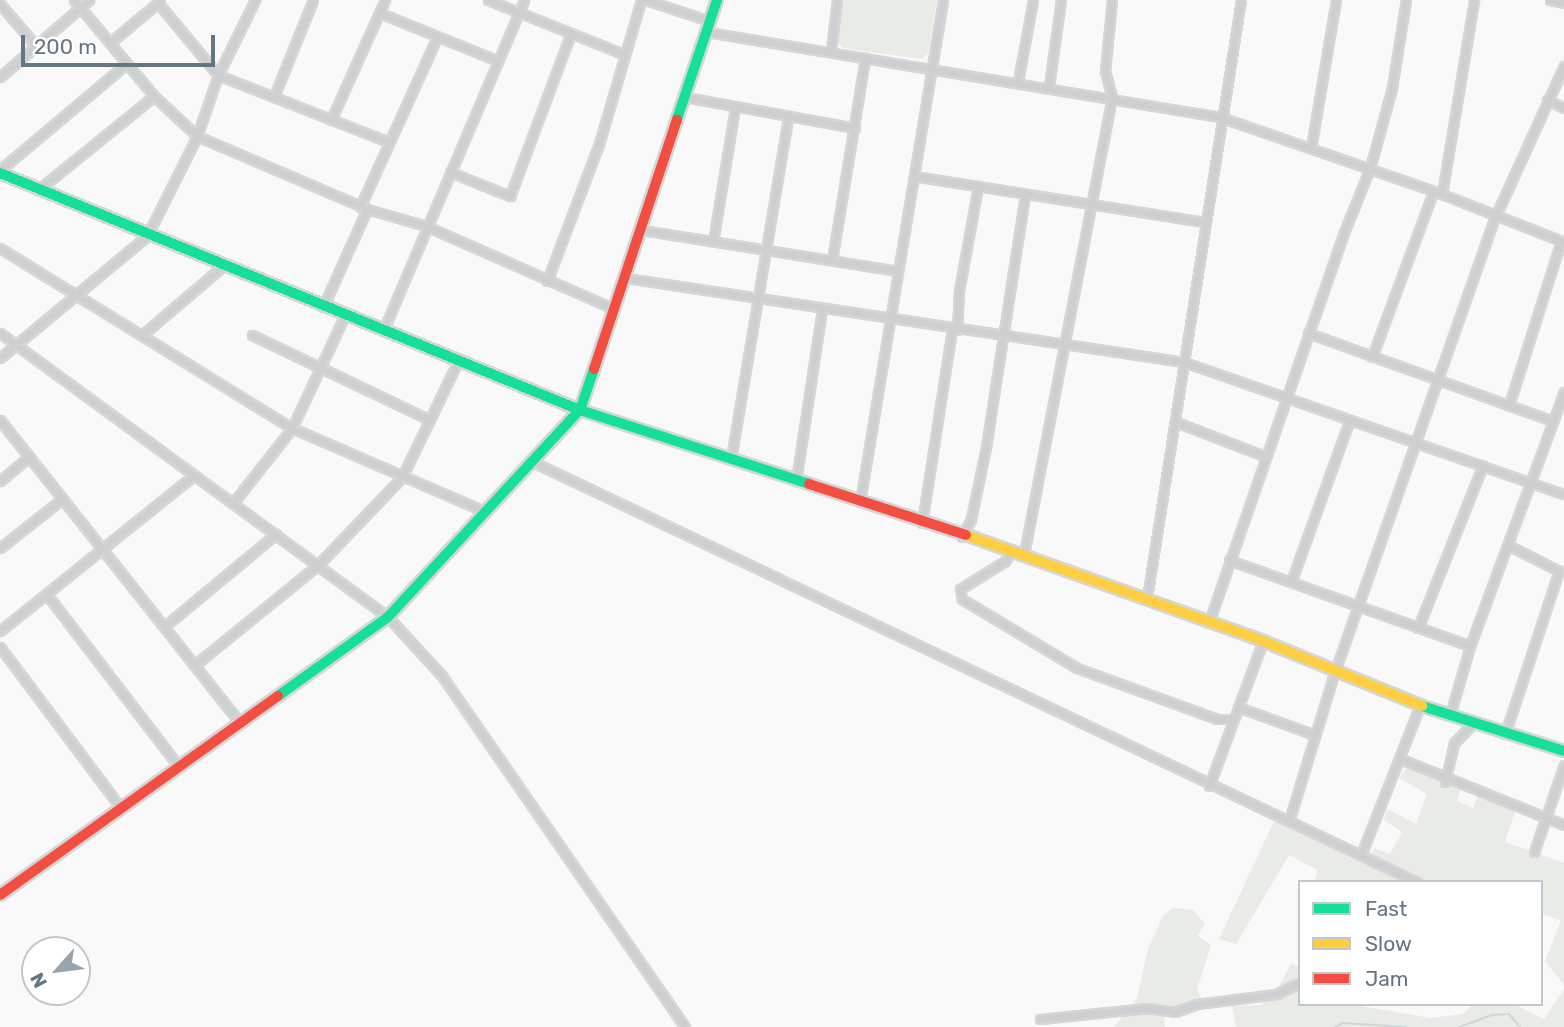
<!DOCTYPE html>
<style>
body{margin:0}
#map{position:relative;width:1564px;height:1027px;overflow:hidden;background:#f9f9f9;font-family:Rubik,sans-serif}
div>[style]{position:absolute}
.green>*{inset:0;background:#e8ebe6}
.stream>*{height:2px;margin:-1px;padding:0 1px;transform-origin:1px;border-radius:1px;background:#ced6d9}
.roads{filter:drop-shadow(2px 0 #d5d6d7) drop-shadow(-2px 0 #d5d6d7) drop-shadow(0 2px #d5d6d7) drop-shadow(0 -2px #d5d6d7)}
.street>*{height:7px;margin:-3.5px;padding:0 3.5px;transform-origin:3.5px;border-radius:3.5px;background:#cecfd0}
.fast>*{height:10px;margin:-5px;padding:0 5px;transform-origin:5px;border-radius:5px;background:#16e098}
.slow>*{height:10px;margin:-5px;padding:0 5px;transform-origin:5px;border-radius:5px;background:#ffcf43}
.jam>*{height:10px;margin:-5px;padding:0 5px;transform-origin:5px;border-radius:5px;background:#f24e42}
span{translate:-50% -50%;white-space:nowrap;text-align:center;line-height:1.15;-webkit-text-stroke:7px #fff;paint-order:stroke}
.legend{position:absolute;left:1298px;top:880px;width:245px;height:126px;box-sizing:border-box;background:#fff;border:2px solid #c1c8cd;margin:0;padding:9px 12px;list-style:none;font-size:21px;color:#657683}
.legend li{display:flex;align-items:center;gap:14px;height:35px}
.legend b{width:35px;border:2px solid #c1c8cd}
.north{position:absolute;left:21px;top:936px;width:70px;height:70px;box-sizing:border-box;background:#fff;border:2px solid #c1c8cd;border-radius:50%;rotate:242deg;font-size:19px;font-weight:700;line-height:28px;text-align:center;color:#657683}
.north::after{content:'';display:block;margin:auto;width:24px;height:32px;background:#99a4ac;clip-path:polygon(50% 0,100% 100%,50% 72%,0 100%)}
.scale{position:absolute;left:21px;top:35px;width:194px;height:32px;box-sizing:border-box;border:4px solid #657683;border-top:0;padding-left:9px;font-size:21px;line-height:24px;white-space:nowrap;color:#657683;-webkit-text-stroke:5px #fff;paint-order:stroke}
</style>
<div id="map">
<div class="green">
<div style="clip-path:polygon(844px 0,937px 0,928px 54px,921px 59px,843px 48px,838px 42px)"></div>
<div style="clip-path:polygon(1409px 764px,1461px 787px,1457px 801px,1473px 808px,1481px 789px,1518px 803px,1505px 842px,1564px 863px,1564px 985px,1545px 961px,1561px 921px,1541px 913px,1541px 882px,1314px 882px,1318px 870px,1289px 855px,1236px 944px,1219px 939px,1274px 821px,1366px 865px,1374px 848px,1390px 854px,1402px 832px,1384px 820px,1387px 809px,1416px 824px,1427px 794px,1399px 778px)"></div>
<div style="clip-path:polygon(1173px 908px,1193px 910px,1205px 924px,1198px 936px,1211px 945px,1197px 989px,1205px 1008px,1164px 1011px,1165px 1027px,1114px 1027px,1137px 998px,1148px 949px,1163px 916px)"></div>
<div style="clip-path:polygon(1291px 964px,1300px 967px,1300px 1004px,1350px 1004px,1430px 1018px,1463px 1014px,1473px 1004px,1513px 1004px,1544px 1019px,1564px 989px,1564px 1027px,1236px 1027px,1232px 1006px,1261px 1005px,1265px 992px,1275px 993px)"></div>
</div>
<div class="stream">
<div style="left:1335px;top:1027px;width:9px;rotate:-27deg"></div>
<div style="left:1343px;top:1023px;width:63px;rotate:3.6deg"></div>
<div style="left:1459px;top:1027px;width:35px;rotate:-20deg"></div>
<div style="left:1492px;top:1015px;width:17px;rotate:-3deg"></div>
<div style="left:1509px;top:1014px;width:17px;rotate:50deg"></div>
</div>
<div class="roads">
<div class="street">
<div style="left:74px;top:0;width:125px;rotate:50.2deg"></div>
<div style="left:154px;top:96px;width:59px;rotate:42.9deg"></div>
<div style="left:197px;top:136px;width:185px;rotate:23.2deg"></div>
<div style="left:367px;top:209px;width:61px;rotate:16.1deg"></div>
<div style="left:426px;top:226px;width:206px;rotate:23.8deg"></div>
<div style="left:488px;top:0;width:145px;rotate:21.8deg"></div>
<div style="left:646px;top:0;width:67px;rotate:18.2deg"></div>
<div style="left:1550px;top:0;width:14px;rotate:12deg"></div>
<div style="left:158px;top:3px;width:94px;rotate:50.2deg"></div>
<div style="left:218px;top:75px;width:180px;rotate:21.4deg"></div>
<div style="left:0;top:4px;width:58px;rotate:49.2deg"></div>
<div style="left:380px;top:13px;width:127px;rotate:22.1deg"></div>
<div style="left:707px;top:32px;width:520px;rotate:9.41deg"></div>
<div style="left:1220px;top:117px;width:235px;rotate:19.1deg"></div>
<div style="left:1442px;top:194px;width:131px;rotate:21.5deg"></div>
<div style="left:112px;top:41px;width:62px;rotate:-39.8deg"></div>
<div style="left:831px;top:51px;width:51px;rotate:-83.3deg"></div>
<div style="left:0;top:77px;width:118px;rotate:-40.9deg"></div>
<div style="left:1018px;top:81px;width:82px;rotate:-79.5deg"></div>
<div style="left:1049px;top:86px;width:87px;rotate:-82.1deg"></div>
<div style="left:275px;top:94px;width:101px;rotate:-68deg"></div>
<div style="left:685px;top:97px;width:173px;rotate:10.3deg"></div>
<div style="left:1547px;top:100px;width:19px;rotate:25deg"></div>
<div style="left:331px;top:120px;width:132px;rotate:-65.8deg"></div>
<div style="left:1311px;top:148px;width:150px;rotate:-80.4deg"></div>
<div style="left:0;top:170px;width:165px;rotate:-40.1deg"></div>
<div style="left:450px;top:172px;width:65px;rotate:21.8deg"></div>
<div style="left:510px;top:196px;width:174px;rotate:-69.5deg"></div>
<div style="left:914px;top:176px;width:295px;rotate:9deg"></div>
<div style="left:38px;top:190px;width:149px;rotate:-39deg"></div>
<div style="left:1442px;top:194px;width:197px;rotate:-80.6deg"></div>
<div style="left:360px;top:207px;width:187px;rotate:-65.6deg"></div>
<div style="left:642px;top:230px;width:259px;rotate:9.1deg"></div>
<div style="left:713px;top:242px;width:136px;rotate:-80.7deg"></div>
<div style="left:0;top:248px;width:343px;rotate:31.7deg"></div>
<div style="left:292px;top:428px;width:209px;rotate:23.4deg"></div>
<div style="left:832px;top:260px;width:205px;rotate:-80.7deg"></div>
<div style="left:626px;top:278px;width:564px;rotate:8.56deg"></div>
<div style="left:1184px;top:362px;width:402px;rotate:19.2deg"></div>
<div style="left:547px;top:281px;width:147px;rotate:-69.2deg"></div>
<div style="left:599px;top:144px;width:150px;rotate:-73.7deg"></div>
<div style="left:323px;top:307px;width:107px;rotate:-65.8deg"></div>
<div style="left:957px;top:330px;width:39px;rotate:-87deg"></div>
<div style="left:959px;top:291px;width:107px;rotate:-79.7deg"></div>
<div style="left:383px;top:331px;width:360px;rotate:-66.9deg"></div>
<div style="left:0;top:333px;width:481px;rotate:36.2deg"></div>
<div style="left:388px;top:617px;width:80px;rotate:47.5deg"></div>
<div style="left:442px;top:676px;width:427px;rotate:55.3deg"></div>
<div style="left:1308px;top:333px;width:260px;rotate:19.8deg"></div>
<div style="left:142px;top:335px;width:105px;rotate:-40.4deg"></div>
<div style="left:252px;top:335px;width:197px;rotate:25.5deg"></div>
<div style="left:1372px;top:357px;width:176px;rotate:-69.7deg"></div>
<div style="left:0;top:358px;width:191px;rotate:-39.7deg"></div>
<div style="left:147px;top:236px;width:112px;rotate:-63.4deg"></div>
<div style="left:197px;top:136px;width:65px;rotate:-71deg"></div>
<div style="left:218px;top:75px;width:84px;rotate:-63.7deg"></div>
<div style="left:1509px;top:405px;width:172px;rotate:-72.4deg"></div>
<div style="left:0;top:420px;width:385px;rotate:51.6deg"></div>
<div style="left:1176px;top:422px;width:94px;rotate:21.1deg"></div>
<div style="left:731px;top:459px;width:346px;rotate:-80.5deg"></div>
<div style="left:533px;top:462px;width:979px;rotate:25.41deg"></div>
<div style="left:0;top:481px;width:38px;rotate:-40deg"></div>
<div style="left:796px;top:481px;width:174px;rotate:-81.4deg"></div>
<div style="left:860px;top:502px;width:509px;rotate:-80.61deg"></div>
<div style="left:233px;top:503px;width:95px;rotate:-51.8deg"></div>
<div style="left:292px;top:428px;width:123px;rotate:-64.9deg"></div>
<div style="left:922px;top:523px;width:196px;rotate:-81.2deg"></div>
<div style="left:962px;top:537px;width:20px;rotate:-63deg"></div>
<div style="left:971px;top:519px;width:74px;rotate:-78.2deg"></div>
<div style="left:986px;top:447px;width:256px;rotate:-81.2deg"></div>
<div style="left:0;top:548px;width:79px;rotate:-38.3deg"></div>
<div style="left:1011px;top:552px;width:11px;rotate:124deg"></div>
<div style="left:1005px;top:561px;width:53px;rotate:148.1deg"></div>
<div style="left:960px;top:589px;width:10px;rotate:79deg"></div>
<div style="left:962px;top:599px;width:134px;rotate:31deg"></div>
<div style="left:1077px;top:668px;width:149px;rotate:20deg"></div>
<div style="left:1217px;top:719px;width:17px"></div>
<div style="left:1024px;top:554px;width:465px;rotate:-79.1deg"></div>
<div style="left:1112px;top:97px;width:27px;rotate:-105deg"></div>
<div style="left:1105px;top:71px;width:71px;rotate:-84.4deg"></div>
<div style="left:1229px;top:560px;width:256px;rotate:19.6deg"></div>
<div style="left:1291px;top:582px;width:170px;rotate:-70.1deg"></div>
<div style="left:48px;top:596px;width:215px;rotate:52.5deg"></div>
<div style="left:1147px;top:598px;width:605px;rotate:-81.07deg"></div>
<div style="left:1209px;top:622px;width:410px;rotate:-70.9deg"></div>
<div style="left:1343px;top:235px;width:72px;rotate:-68.1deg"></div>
<div style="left:1370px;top:168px;width:83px;rotate:-74.6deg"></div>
<div style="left:1392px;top:88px;width:89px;rotate:-81deg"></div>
<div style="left:165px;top:626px;width:144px;rotate:-39.7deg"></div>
<div style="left:1418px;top:628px;width:175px;rotate:-68.3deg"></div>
<div style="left:0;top:631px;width:249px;rotate:-38.8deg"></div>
<div style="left:0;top:647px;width:201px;rotate:53.1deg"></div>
<div style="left:196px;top:664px;width:157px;rotate:-39.1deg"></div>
<div style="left:318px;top:565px;width:122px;rotate:-46.3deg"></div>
<div style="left:402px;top:477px;width:127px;rotate:-64.2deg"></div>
<div style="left:1238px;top:707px;width:82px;rotate:20deg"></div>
<div style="left:1450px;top:715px;width:72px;rotate:-73.8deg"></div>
<div style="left:1470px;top:646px;width:271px;rotate:-69.7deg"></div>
<div style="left:1505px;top:734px;width:172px;rotate:-71.7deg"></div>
<div style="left:1559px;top:571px;width:55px;rotate:-153deg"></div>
<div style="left:1401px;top:759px;width:176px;rotate:22deg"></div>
<div style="left:1445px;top:782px;width:40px;rotate:-77deg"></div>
<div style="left:1454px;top:743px;width:28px;rotate:-46deg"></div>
<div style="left:1209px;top:786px;width:155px;rotate:-69.6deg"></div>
<div style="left:1289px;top:821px;width:157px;rotate:-73deg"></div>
<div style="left:1335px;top:671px;width:484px;rotate:-70.6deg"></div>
<div style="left:1496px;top:215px;width:164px;rotate:-65.5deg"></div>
<div style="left:1534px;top:852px;width:92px;rotate:-71deg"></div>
<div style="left:1361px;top:855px;width:161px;rotate:-68.5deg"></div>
<div style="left:1040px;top:1019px;width:108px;rotate:-5.9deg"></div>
<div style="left:1147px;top:1008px;width:28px;rotate:8deg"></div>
<div style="left:1175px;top:1012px;width:23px;rotate:-20deg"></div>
<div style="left:1197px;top:1004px;width:80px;rotate:-7.2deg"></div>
<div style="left:1276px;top:994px;width:26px;rotate:-25deg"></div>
</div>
<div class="fast">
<div style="left:677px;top:119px;width:126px;rotate:-71.4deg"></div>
<div style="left:0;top:173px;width:627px;rotate:22.23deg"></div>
<div style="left:580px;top:410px;width:241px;rotate:17.9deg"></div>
<div style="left:278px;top:696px;width:135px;rotate:-35.7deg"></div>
<div style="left:388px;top:617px;width:282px;rotate:-47.2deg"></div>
<div style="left:580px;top:410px;width:43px;rotate:-71.1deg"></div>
<div style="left:1422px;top:706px;width:149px;rotate:17.6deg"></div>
</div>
<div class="slow">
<div style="left:966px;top:535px;width:315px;rotate:19.6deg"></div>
<div style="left:1263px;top:641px;width:172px;rotate:22.2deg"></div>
</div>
<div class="jam">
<div style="left:594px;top:369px;width:263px;rotate:-71.6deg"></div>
<div style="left:809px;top:484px;width:165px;rotate:18deg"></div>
<div style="left:0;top:895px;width:342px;rotate:-35.6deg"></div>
</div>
</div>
<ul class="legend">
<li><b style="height:9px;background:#16e098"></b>Fast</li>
<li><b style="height:9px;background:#ffcf43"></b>Slow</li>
<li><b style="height:9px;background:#f24e42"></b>Jam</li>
</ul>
<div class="north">N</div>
<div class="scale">200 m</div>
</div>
